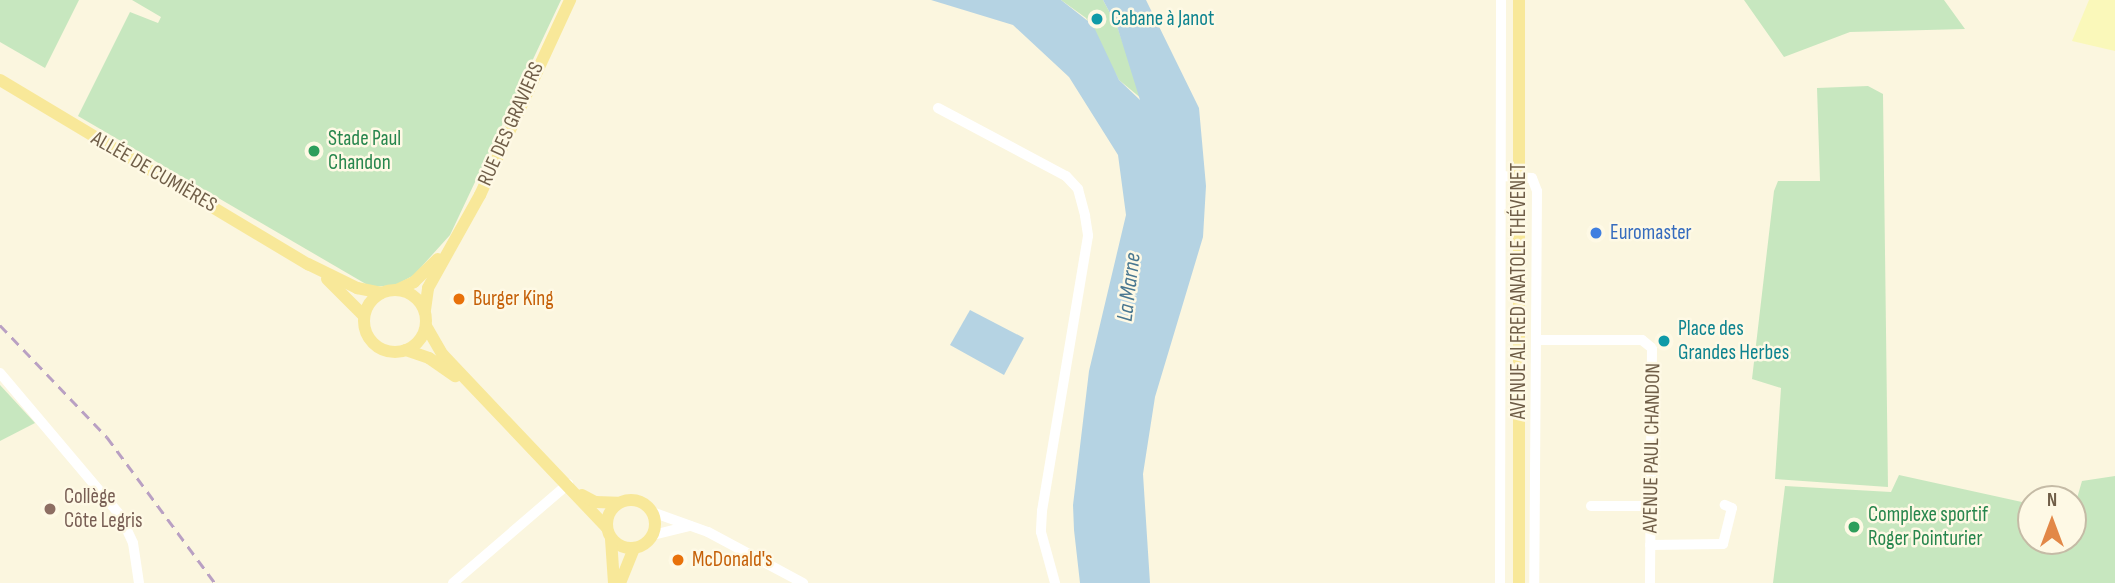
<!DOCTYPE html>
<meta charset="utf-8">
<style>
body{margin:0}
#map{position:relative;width:2115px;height:583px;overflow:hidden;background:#fbf6df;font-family:"Sofia Sans Condensed",sans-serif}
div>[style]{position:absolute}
.green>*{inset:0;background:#c7e7bf}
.sand>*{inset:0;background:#faf8ba}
.water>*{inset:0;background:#b5d3e3}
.minor>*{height:10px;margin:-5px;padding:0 5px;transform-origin:5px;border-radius:5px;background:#fff}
.major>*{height:12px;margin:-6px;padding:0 6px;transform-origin:6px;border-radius:6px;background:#f8e899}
.major>.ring{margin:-6px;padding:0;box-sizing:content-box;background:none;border:12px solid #f8e899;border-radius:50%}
.rail>*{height:2.5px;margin-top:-1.25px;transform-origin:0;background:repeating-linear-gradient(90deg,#b9a0c3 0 10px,transparent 0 17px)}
.dots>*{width:19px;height:19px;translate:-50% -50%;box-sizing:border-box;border:4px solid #fef9e5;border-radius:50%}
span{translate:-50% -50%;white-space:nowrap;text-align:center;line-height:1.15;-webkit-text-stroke:5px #fef9e5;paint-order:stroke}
.culture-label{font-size:21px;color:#0d838f}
.left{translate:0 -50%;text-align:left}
.street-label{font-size:21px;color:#705e48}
.leisure-label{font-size:21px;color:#27864d}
.shop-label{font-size:21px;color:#366cbe}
.food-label{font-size:21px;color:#c56008}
.education-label{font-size:21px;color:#785e54}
.water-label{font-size:23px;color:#497790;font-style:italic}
.north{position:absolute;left:2017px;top:485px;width:70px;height:70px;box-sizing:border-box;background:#fef9e5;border:2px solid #c5bba6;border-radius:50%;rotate:0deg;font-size:19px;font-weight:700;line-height:28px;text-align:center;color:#705e48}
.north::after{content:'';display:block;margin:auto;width:24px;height:32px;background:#e28847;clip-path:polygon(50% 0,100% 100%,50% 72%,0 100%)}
</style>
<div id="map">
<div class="green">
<div style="clip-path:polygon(0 0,79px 0,45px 68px,0 42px)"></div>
<div style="clip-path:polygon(132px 0,561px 0,450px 235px,414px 275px,396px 285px,371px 287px,78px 116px,130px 12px,158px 23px,161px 17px)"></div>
<div style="clip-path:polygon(1061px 0,1103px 0,1117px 26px,1142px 99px,1119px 80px,1086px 18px)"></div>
<div style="clip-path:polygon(1744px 0,1944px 0,1965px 29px,1850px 32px,1784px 57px)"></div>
<div style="clip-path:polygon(1868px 86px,1883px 94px,1888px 487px,1775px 479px,1781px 388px,1752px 379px,1774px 191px,1778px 181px,1820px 181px,1817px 88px)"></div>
<div style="clip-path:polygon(0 385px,35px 423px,0 441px)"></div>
<div style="clip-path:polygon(1899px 475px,2031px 504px,2031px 541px,2073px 541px,2073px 512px,2082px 481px,2115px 476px,2115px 583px,1773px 583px,1785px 486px,1891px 492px)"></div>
</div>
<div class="sand">
<div style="clip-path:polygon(2089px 0,2115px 0,2115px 51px,2072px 41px)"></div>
</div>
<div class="water">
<div style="clip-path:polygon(931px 0,1061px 0,1093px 25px,1119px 80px,1140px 100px,1117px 26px,1103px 0,1146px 0,1199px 108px,1206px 186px,1203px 237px,1155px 397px,1143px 474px,1150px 583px,1080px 583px,1074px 530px,1073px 505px,1089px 371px,1126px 215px,1118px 155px,1069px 77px,1013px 25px)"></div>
<div style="clip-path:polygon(970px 310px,1024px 338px,1004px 375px,950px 345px)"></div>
</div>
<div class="minor">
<div style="left:938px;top:108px;width:145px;rotate:28deg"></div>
<div style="left:1066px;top:176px;width:18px;rotate:47deg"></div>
<div style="left:1078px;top:189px;width:28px;rotate:75deg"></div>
<div style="left:1085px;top:216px;width:20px;rotate:81deg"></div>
<div style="left:1088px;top:236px;width:279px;rotate:99.5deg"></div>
<div style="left:1042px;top:511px;width:21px;rotate:93deg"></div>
<div style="left:1041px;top:532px;width:53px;rotate:74.6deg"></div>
<div style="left:1502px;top:176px;width:30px;rotate:4deg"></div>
<div style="left:1532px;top:178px;width:14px;rotate:69deg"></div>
<div style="left:1537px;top:191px;width:392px;rotate:90.4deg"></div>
<div style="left:1536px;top:340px;width:106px"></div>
<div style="left:1642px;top:340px;width:13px;rotate:39deg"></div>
<div style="left:1652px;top:348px;width:235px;rotate:90.5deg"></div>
<div style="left:0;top:373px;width:186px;rotate:49.8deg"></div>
<div style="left:120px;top:515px;width:31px;rotate:65deg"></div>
<div style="left:133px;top:543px;width:40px;rotate:81.5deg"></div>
<div style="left:1591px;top:506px;width:59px"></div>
<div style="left:652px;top:512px;width:59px;rotate:19.7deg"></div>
<div style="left:708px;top:532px;width:108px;rotate:28.2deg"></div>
<div style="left:653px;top:535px;width:38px;rotate:-14deg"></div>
<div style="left:1650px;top:545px;width:73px;rotate:-0.8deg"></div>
<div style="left:1723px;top:544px;width:37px;rotate:-76deg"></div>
<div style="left:1732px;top:508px;width:8px;rotate:-157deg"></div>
<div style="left:453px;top:583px;width:152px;rotate:-40.7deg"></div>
<div style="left:1500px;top:583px;width:583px;rotate:-89.9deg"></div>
</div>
<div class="major">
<div style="left:0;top:80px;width:359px;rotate:30.9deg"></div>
<div style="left:308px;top:264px;width:55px;rotate:26.1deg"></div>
<div style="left:357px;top:288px;width:25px;rotate:11deg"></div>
<div style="left:327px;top:279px;width:52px;rotate:45deg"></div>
<div class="ring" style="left:364px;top:290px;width:50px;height:50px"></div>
<div style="left:397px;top:290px;width:19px;rotate:-25deg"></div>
<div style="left:414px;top:282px;width:33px;rotate:-44deg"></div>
<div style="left:425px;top:310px;width:22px;rotate:-82deg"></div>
<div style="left:428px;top:288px;width:107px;rotate:-60.8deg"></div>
<div style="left:480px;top:195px;width:215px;rotate:-65.2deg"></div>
<div style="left:426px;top:326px;width:34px;rotate:60deg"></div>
<div style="left:443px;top:355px;width:237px;rotate:46.5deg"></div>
<div style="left:406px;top:350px;width:24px;rotate:19deg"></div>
<div style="left:429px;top:358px;width:32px;rotate:35deg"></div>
<div style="left:582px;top:495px;width:15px;rotate:28deg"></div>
<div style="left:595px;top:502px;width:23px;rotate:2deg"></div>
<div class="ring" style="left:607px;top:500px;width:36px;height:36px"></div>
<div style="left:611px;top:539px;width:44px;rotate:86.1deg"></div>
<div style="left:620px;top:583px;width:38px;rotate:-68deg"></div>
<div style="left:1519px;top:583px;width:583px;rotate:-90deg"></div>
</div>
<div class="rail">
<div style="left:0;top:325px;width:155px;rotate:46.3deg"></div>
<div style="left:107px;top:437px;width:182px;rotate:53.5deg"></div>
</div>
<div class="dots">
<div style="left:1097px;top:19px;background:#0f9aa8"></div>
<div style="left:314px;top:151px;background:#2e9e5b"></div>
<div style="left:1596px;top:233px;background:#3f7fe0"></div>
<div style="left:459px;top:299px;background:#e8710a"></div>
<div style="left:1664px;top:341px;background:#0f9aa8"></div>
<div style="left:50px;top:509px;background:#8d6e63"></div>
<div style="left:1854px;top:527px;background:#2e9e5b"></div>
<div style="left:678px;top:560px;background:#e8710a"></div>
</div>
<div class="culture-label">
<span class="left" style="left:1111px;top:19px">Cabane à Janot</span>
<span class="left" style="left:1678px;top:341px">Place des<br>Grandes Herbes</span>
</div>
<div class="street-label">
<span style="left:511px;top:124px;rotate:-66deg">RUE DES GRAVIERS</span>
<span style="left:154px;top:172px;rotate:30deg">ALLÉE DE CUMIÈRES</span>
<span style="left:1519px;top:291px;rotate:-90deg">AVENUE ALFRED ANATOLE THÉVENET</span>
<span style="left:1652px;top:448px;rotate:-89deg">AVENUE PAUL CHANDON</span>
</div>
<div class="leisure-label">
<span class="left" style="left:328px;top:151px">Stade Paul<br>Chandon</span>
<span class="left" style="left:1868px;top:527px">Complexe sportif<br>Roger Pointurier</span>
</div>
<div class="shop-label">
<span class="left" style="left:1610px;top:233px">Euromaster</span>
</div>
<div class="food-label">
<span class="left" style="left:473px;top:299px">Burger King</span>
<span class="left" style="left:692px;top:560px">McDonald's</span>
</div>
<div class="education-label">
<span class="left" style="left:64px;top:509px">Collège<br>Côte Legris</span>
</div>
<div class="water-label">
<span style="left:1129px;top:287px;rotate:-83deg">La Marne</span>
</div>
<div class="north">N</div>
</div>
